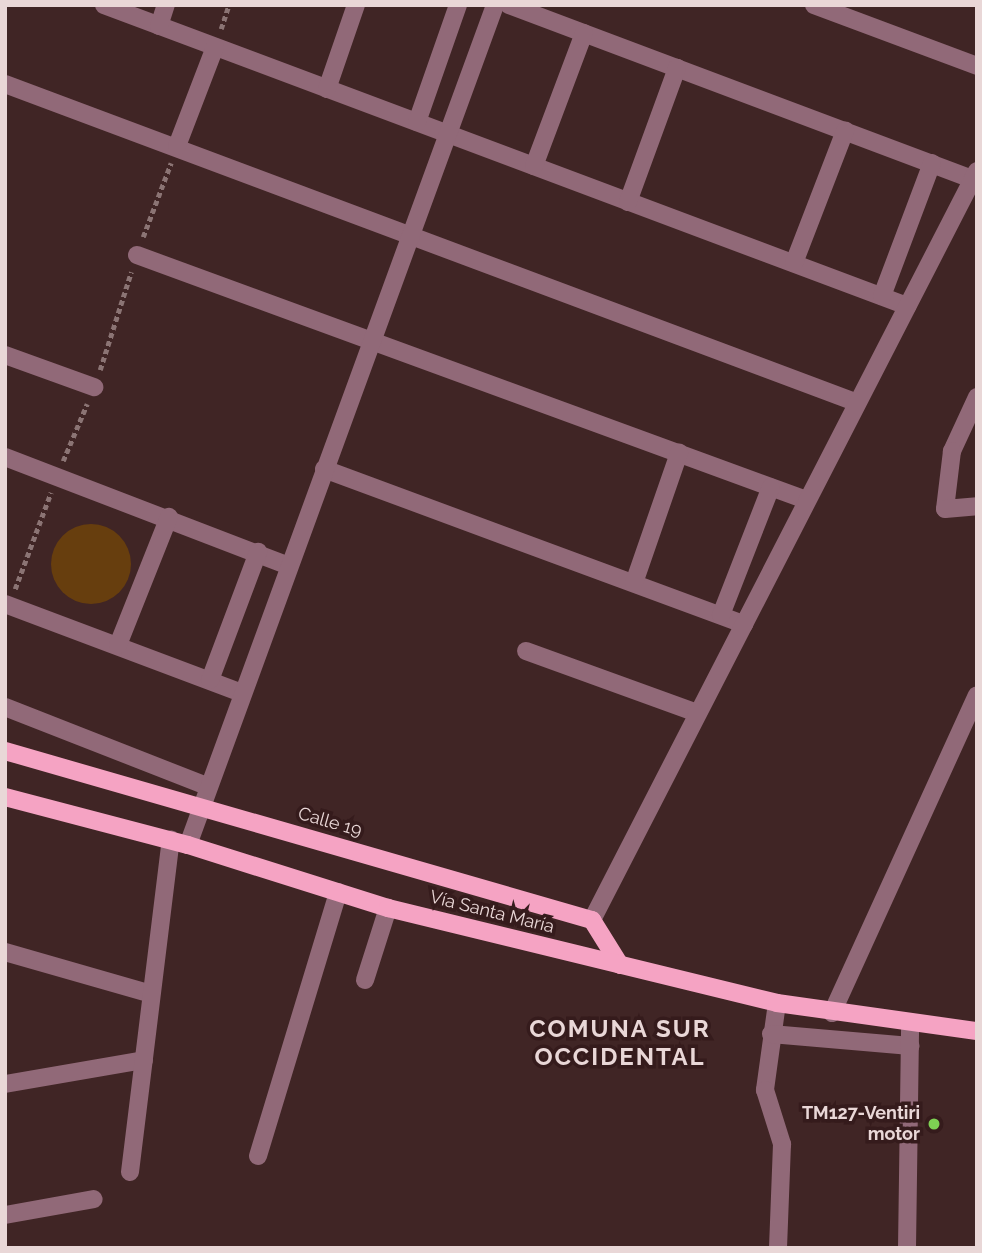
<!DOCTYPE html>
<meta charset="utf-8">
<style>
body{margin:0}
#map{position:relative;width:982px;height:1253px;overflow:hidden;background:#402525;font-family:Raleway,sans-serif}
div>[style]{position:absolute}
.green>*{inset:0;background:#673e0e}
.round{border-radius:50%}
.path>*{height:4.5px;margin-top:-2.25px;transform-origin:0;background:repeating-linear-gradient(90deg,#8b7474 0 5px,transparent 0 8.5px)}
.minor>*{height:18px;margin:-9px;padding:0 9px;transform-origin:9px;border-radius:9px;background:#916978}
.major>*{height:18px;margin:-9px;padding:0 9px;transform-origin:9px;border-radius:9px;background:#f5a3c3}
.dots>*{width:19px;height:19px;translate:-50% -50%;box-sizing:border-box;border:4px solid #351b1c;border-radius:50%}
span{translate:-50% -50%;white-space:nowrap;text-align:center;line-height:1.15;-webkit-text-stroke:7px #351b1c;paint-order:stroke}
.street-label{font-size:18px;color:#e9d7d7}
.poi-label{font-size:18px;color:#e9d7d7;font-weight:700}
.right{translate:-100% -50%;text-align:right}
.district-label{font-size:24px;color:#e9d7d7;font-weight:700;letter-spacing:2px}
.frame{position:absolute;inset:0;border:7px solid #e9d7d7;pointer-events:none}
</style>
<div id="map">
<div class="green">
<div class="round" style="left:51px;top:524px;width:80px;height:80px"></div>
</div>
<div class="path">
<div style="left:221px;top:29px;width:25px;rotate:-72deg"></div>
<div style="left:143px;top:237px;width:79px;rotate:-69.3deg"></div>
<div style="left:100px;top:370px;width:103px;rotate:-72.4deg"></div>
<div style="left:63px;top:461px;width:62px;rotate:-67.2deg"></div>
<div style="left:15px;top:589px;width:103px;rotate:-69.6deg"></div>
</div>
<div class="minor">
<div style="left:104px;top:5px;width:858px;rotate:20.55deg"></div>
<div style="left:509px;top:5px;width:496px;rotate:20.6deg"></div>
<div style="left:814px;top:5px;width:174px;rotate:20.5deg"></div>
<div style="left:159px;top:26px;width:22px;rotate:-72deg"></div>
<div style="left:5px;top:84px;width:908px;rotate:20.51deg"></div>
<div style="left:327px;top:89px;width:89px;rotate:-71deg"></div>
<div style="left:417px;top:122px;width:124px;rotate:-70.7deg"></div>
<div style="left:177px;top:146px;width:106px;rotate:-69deg"></div>
<div style="left:534px;top:166px;width:142px;rotate:-69.4deg"></div>
<div style="left:628px;top:202px;width:143px;rotate:-69.9deg"></div>
<div style="left:137px;top:255px;width:712px;rotate:20.11deg"></div>
<div style="left:794px;top:263px;width:142px;rotate:-68.9deg"></div>
<div style="left:882px;top:296px;width:142px;rotate:-69.4deg"></div>
<div style="left:5px;top:355px;width:95px;rotate:19.8deg"></div>
<div style="left:977px;top:397px;width:60px;rotate:114.8deg"></div>
<div style="left:952px;top:451px;width:58px;rotate:96.9deg"></div>
<div style="left:945px;top:509px;width:32px;rotate:-5deg"></div>
<div style="left:5px;top:457px;width:304px;rotate:21deg"></div>
<div style="left:324px;top:469px;width:448px;rotate:20.3deg"></div>
<div style="left:634px;top:583px;width:138px;rotate:-70.9deg"></div>
<div style="left:5px;top:604px;width:253px;rotate:20.6deg"></div>
<div style="left:721px;top:615px;width:137px;rotate:-68.7deg"></div>
<div style="left:118px;top:645px;width:138px;rotate:-68.3deg"></div>
<div style="left:526px;top:651px;width:182px;rotate:19.9deg"></div>
<div style="left:210px;top:680px;width:137px;rotate:-69.4deg"></div>
<div style="left:5px;top:707px;width:217px;rotate:21.4deg"></div>
<div style="left:188px;top:845px;width:894px;rotate:-69.92deg"></div>
<div style="left:592px;top:920px;width:842px;rotate:-62.8deg"></div>
<div style="left:5px;top:952px;width:152px;rotate:16deg"></div>
<div style="left:365px;top:980px;width:76px;rotate:-72.3deg"></div>
<div style="left:777px;top:1003px;width:88px;rotate:97.9deg"></div>
<div style="left:765px;top:1090px;width:57px;rotate:72.5deg"></div>
<div style="left:782px;top:1144px;width:104px;rotate:92.2deg"></div>
<div style="left:832px;top:1013px;width:349px;rotate:-65.5deg"></div>
<div style="left:771px;top:1034px;width:140px;rotate:4.9deg"></div>
<div style="left:5px;top:1084px;width:141px;rotate:-9.8deg"></div>
<div style="left:258px;top:1156px;width:276px;rotate:-73.1deg"></div>
<div style="left:130px;top:1172px;width:335px;rotate:-83deg"></div>
<div style="left:5px;top:1215px;width:90px;rotate:-10.2deg"></div>
<div style="left:907px;top:1248px;width:225px;rotate:-89.2deg"></div>
</div>
<div class="major">
<div style="left:5px;top:751px;width:611px;rotate:16.06deg"></div>
<div style="left:592px;top:920px;width:53px;rotate:58.1deg"></div>
<div style="left:5px;top:797px;width:189px;rotate:14.7deg"></div>
<div style="left:188px;top:845px;width:210px;rotate:17.5deg"></div>
<div style="left:388px;top:908px;width:400px;rotate:13.7deg"></div>
<div style="left:777px;top:1003px;width:202px;rotate:8deg"></div>
</div>
<div class="dots">
<div style="left:934px;top:1124px;background:#7ed053"></div>
</div>
<div class="street-label">
<span style="left:330px;top:822px;rotate:16deg">Calle 19</span>
<span style="left:492px;top:912px;rotate:14deg">Vía Santa María</span>
</div>
<div class="poi-label">
<span class="right" style="left:920px;top:1124px">TM127-Ventiri<br>motor</span>
</div>
<div class="district-label">
<span style="left:620px;top:1043px">COMUNA SUR<br>OCCIDENTAL</span>
</div>
<div class="frame"></div>
</div>
